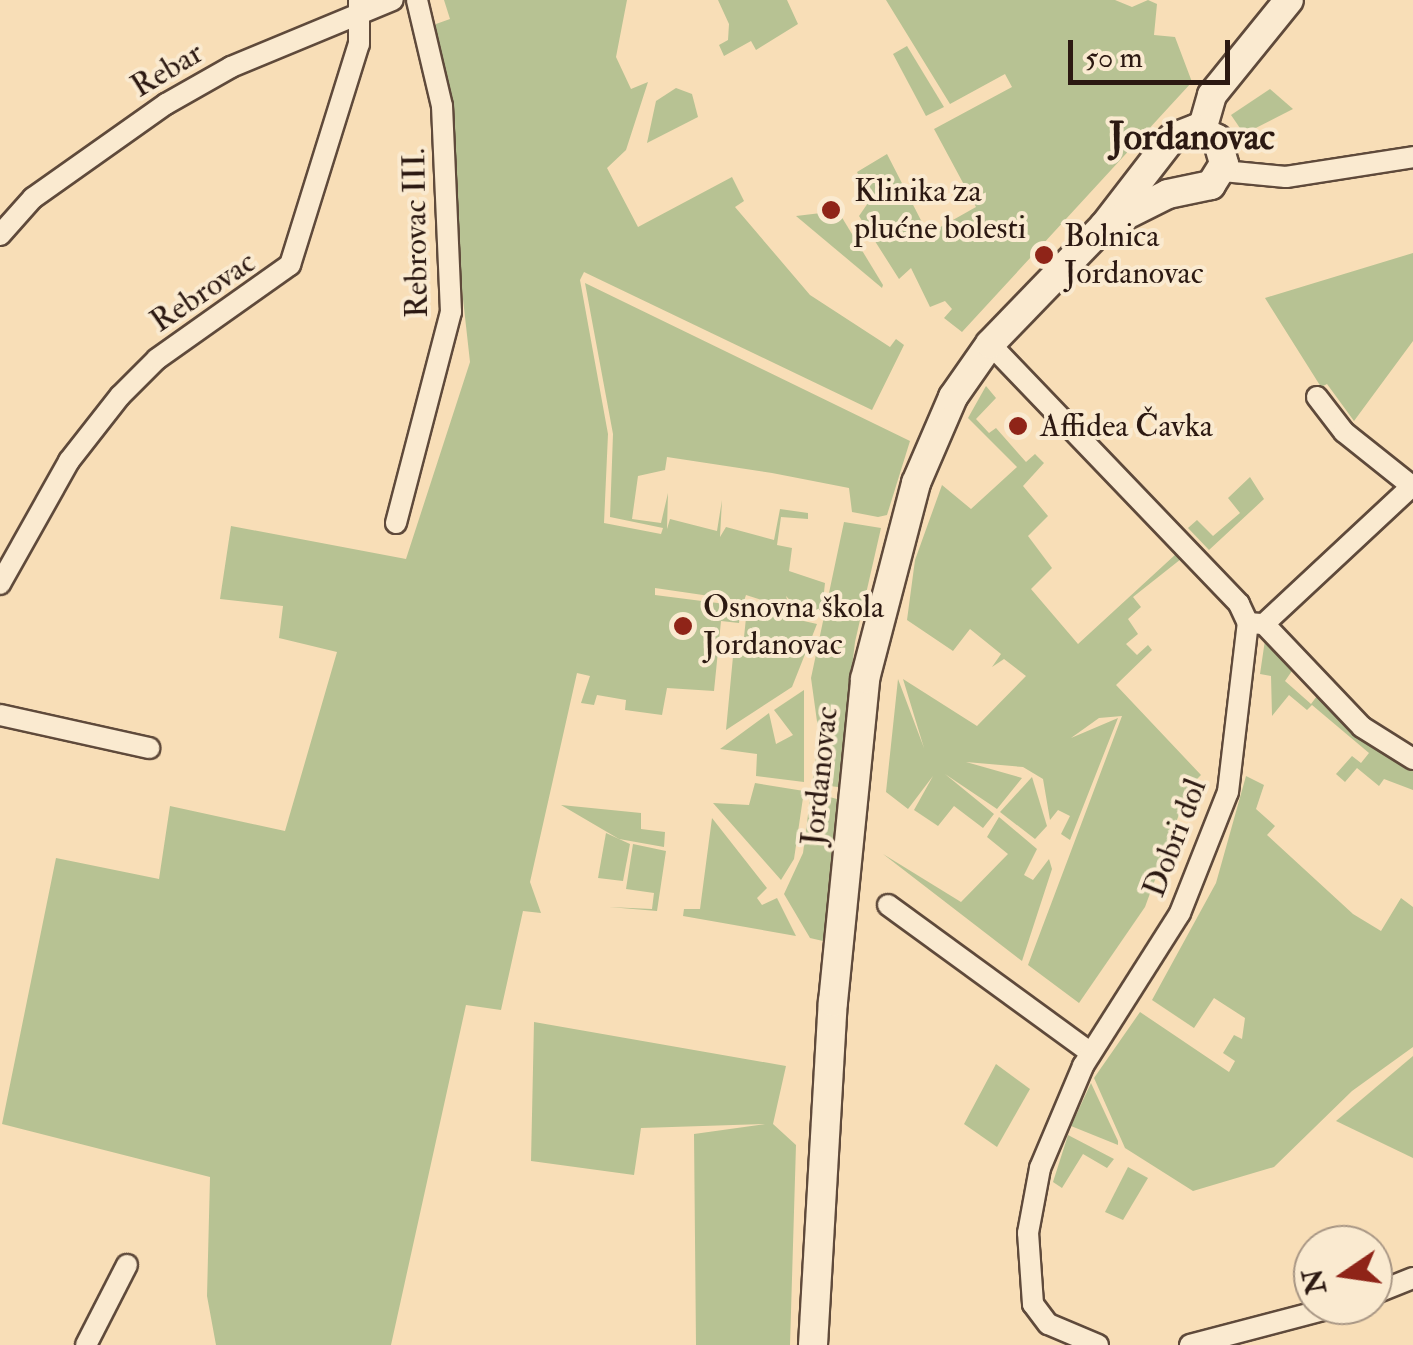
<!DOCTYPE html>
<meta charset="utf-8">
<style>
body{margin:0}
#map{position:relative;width:1413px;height:1345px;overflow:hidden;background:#f8deb7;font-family:"IM FELL Double Pica",serif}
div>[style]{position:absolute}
.green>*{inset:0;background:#b7c293}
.roads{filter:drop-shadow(2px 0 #5f4a3b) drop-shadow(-2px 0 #5f4a3b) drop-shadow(0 2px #5f4a3b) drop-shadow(0 -2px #5f4a3b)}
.minor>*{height:20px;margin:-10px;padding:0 10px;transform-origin:10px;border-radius:10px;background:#faead0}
.secondary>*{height:28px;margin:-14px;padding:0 14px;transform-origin:14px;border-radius:14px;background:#faead0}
.dots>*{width:28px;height:28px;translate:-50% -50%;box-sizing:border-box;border:5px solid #faead0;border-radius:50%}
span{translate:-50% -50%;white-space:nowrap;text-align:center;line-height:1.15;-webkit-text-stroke:8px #faead0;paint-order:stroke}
.street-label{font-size:32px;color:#2c1912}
.poi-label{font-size:32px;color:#2c1912}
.left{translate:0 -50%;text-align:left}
.quarter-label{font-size:38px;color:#2c1912;font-weight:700}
.north{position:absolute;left:1293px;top:1225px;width:100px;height:100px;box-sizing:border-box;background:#faead0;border:2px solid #a89684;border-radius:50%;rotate:257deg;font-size:28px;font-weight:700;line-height:40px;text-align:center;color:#2c1912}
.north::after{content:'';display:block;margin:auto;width:35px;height:45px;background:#8f2418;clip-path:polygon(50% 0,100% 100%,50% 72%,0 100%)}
.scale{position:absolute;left:1068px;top:40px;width:162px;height:45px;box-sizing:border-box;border:5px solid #2c1912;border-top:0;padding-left:12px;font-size:30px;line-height:35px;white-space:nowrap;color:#2c1912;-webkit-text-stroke:8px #faead0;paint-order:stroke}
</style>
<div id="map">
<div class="green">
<div style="clip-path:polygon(444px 0,627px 0,616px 57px,631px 89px,648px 82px,626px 150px,607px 168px,638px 227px,732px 177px,744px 201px,735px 207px,810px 295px,890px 347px,896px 339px,904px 345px,872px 410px,584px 272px,580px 280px,608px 434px,604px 523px,661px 534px,663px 528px,610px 517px,613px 434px,585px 283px,910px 441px,887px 515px,878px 517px,852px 512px,849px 488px,772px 473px,667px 457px,665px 470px,638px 476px,632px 519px,661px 523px,668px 493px,667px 529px,670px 519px,717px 531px,722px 500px,720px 537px,726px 527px,774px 540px,780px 509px,808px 513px,808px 519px,781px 517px,777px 545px,792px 548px,789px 571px,825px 583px,822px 610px,799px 610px,786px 596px,790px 609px,746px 595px,744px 601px,655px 588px,655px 595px,741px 606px,739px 623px,721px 621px,714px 691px,667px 688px,662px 715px,625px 710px,626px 700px,597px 695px,594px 705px,581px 703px,590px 676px,577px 673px,530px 882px,541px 913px,523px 911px,501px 1010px,466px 1005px,391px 1345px,216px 1345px,207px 1296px,210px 1177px,2px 1124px,56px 858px,159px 879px,170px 806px,285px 831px,337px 652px,279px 638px,283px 606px,220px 599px,231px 526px,406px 559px,470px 362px,434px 38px,436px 24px,450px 19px)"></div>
<div style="clip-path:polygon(718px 0,787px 0,798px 24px,756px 50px,751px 41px,724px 56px,719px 45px,728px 40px,729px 24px)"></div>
<div style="clip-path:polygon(886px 0,1115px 0,1132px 7px,1148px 0,1157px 4px,1154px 35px,1175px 37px,1192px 82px,962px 332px,944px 318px,952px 309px,945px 301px,930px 307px,911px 268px,899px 279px,859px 216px,870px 200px,857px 172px,887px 154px,928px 234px,976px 207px,934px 129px,1012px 87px,1005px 74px,950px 104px)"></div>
<div style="clip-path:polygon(907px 46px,944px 107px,926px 116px,893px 54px)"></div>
<div style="clip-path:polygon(676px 88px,692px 94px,698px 117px,647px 143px,656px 101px)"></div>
<div style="clip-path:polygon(1270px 89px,1293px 109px,1244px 134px,1231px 115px)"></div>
<div style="clip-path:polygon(838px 211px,883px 285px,882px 288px,796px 216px)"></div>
<div style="clip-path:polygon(1413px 253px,1413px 341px,1354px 421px,1327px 384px,1321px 387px,1265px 298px)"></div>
<div style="clip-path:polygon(986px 386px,996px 398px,976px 419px,989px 433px,996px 428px,1026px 462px,1035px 454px,1044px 463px,1023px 486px,1048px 516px,1028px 536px,1052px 568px,1031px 589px,1078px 644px,1176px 554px,1181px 559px,1133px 597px,1141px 607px,1128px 619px,1138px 634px,1126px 644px,1137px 655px,1148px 645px,1152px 650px,1116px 685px,1201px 775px,1189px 787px,1145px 907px,1079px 1003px,1028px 965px,1122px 716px,1099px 718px,1071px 738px,1118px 718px,1070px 840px,1061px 834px,1070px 816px,1058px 810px,1050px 820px,1043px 779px,1023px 767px,966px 762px,1022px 778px,997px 809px,945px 774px,994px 814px,983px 828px,954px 806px,938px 826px,914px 810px,933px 776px,908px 809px,886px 792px,898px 679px,924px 748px,903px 679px,977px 726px,1026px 676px,1004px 659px,992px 667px,1001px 654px,970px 629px,953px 651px,907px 620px,915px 560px,942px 485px,971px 509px,1017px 467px,968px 418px)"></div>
<div style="clip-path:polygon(1250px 477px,1264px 499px,1209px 550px,1188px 528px,1197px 520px,1213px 536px,1240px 513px,1228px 498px)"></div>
<div style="clip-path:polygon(844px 522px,881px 528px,855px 642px,838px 787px,812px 784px,819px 736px,811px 678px)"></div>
<div style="clip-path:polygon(747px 608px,817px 624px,792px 687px,726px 730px,734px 646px,743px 647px)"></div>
<div style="clip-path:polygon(1265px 640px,1294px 668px,1285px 681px,1311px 704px,1320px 692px,1373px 748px,1413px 767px,1413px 790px,1384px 779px,1379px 786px,1357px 768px,1345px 782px,1336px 774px,1352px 756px,1361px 763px,1369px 753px,1312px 705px,1307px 710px,1289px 695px,1272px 716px,1271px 676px,1260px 674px)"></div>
<div style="clip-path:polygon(804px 690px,804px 782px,756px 776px,757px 754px,720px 749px,769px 713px,776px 744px,793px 735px,774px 710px)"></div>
<div style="clip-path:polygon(1246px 776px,1264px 785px,1256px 809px,1275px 826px,1267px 835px,1353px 914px,1381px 931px,1401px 898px,1413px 907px,1413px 1047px,1352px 1091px,1274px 1167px,1193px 1191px,1125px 1148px,1094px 1078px,1140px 1012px,1229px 1072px,1235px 1061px,1223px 1053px,1234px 1035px,1242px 1039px,1245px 1018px,1214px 998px,1194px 1028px,1152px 1000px,1216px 883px)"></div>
<div style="clip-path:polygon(1032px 777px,1047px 826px,1035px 839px,1000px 812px)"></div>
<div style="clip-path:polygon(755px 783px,804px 791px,794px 859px,781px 880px,713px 803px,749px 805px)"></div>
<div style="clip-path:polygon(811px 792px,837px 799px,823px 941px,810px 938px,784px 894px,803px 853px)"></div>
<div style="clip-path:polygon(561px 805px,641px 813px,641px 829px,665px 832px,664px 847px,619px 839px)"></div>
<div style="clip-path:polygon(999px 817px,1037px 849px,1024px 875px,1033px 880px,1049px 859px,1052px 869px,1022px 961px,883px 854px,961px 902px,1008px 854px,987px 837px)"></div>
<div style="clip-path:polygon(712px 818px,767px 888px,757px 898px,762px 905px,777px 898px,796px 936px,683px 916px,684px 909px,700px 909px)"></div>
<div style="clip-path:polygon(606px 833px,630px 844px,623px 881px,598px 878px)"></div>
<div style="clip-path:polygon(633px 844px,666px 851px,657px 911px,609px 907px,652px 909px,654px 893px,626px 889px)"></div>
<div style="clip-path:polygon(534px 1022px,786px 1066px,773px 1124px,796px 1145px,790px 1345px,696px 1345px,694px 1134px,765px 1124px,641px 1128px,634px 1175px,531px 1161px)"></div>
<div style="clip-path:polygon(1413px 1056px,1413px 1158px,1336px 1121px)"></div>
<div style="clip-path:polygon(996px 1064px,1030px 1089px,997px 1147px,964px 1124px)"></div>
<div style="clip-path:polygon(1091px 1083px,1118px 1141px,1118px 1145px,1071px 1126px)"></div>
<div style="clip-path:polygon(1068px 1135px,1114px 1159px,1107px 1168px,1083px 1154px,1062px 1188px,1053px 1182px)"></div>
<div style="clip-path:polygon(1128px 1167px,1148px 1178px,1123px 1220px,1105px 1212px)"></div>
</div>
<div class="roads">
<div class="minor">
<div style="left:1223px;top:171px;width:63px;rotate:5.4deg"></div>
<div style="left:1286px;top:177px;width:129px;rotate:-8.9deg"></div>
<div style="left:0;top:235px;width:50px;rotate:-48.3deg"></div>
<div style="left:33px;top:198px;width:163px;rotate:-35.3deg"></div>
<div style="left:166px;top:104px;width:75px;rotate:-29.6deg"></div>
<div style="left:231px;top:67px;width:175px;rotate:-22.5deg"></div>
<div style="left:990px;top:344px;width:360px;rotate:46.2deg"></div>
<div style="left:1239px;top:604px;width:21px;rotate:65deg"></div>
<div style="left:1248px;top:623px;width:16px;rotate:4deg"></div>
<div style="left:1264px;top:624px;width:142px;rotate:46.4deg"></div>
<div style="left:1362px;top:727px;width:60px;rotate:32.1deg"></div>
<div style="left:1317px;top:397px;width:44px;rotate:52.4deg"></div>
<div style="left:1344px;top:432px;width:88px;rotate:38.6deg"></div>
<div style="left:396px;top:523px;width:218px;rotate:-75.4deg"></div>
<div style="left:451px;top:312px;width:206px;rotate:-92.5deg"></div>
<div style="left:442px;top:106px;width:109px;rotate:-103.3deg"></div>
<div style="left:0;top:584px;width:141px;rotate:-60.7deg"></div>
<div style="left:69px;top:461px;width:83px;rotate:-51.9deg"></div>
<div style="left:120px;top:396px;width:52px;rotate:-45deg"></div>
<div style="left:157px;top:359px;width:163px;rotate:-35.3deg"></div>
<div style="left:290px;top:265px;width:232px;rotate:-72.7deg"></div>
<div style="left:359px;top:44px;width:44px;rotate:-90deg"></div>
<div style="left:1264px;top:624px;width:202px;rotate:-43deg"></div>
<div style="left:0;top:715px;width:153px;rotate:12.5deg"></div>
<div style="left:888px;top:905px;width:251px;rotate:36.1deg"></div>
<div style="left:1373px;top:1294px;width:43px;rotate:-21.8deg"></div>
<div style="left:86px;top:1345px;width:90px;rotate:-62.9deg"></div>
<div style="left:1098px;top:1345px;width:54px;rotate:-157.2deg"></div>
<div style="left:1048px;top:1324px;width:25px;rotate:-127deg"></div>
<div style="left:1033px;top:1304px;width:71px;rotate:-94deg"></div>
<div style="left:1028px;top:1233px;width:66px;rotate:-79.5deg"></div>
<div style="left:1040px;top:1168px;width:111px;rotate:-67.1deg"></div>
<div style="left:1083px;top:1066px;width:181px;rotate:-57.6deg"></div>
<div style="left:1180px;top:913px;width:130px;rotate:-68.4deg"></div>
<div style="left:1228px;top:792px;width:170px;rotate:-83.3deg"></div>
<div style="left:1190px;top:1345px;width:158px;rotate:-14.7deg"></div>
</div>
<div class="secondary">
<div style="left:1202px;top:130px;width:36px;rotate:-74deg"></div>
<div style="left:1212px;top:95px;width:122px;rotate:-51deg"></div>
<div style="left:813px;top:1345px;width:344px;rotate:-86.7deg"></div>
<div style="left:833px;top:1002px;width:325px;rotate:-84.3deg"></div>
<div style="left:865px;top:679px;width:203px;rotate:-75.4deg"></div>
<div style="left:916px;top:483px;width:94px;rotate:-66.7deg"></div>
<div style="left:953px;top:397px;width:65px;rotate:-55.1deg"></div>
<div style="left:990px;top:344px;width:164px;rotate:-46deg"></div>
<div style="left:1104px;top:226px;width:111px;rotate:-52.3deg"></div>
<div style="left:1172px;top:138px;width:26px;rotate:-21deg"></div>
<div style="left:1196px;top:129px;width:23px;rotate:25deg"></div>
<div style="left:1217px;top:139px;width:26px;rotate:74deg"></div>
<div style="left:1224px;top:164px;width:25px;rotate:122deg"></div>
<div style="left:1211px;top:185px;width:44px;rotate:168.2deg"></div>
<div style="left:1168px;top:194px;width:72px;rotate:153.4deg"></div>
</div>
</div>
<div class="dots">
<div style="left:831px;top:210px;background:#8f2418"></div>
<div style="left:1044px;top:255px;background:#8f2418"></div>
<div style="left:1018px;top:426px;background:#8f2418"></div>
<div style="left:683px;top:626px;background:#8f2418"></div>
</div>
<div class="street-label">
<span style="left:167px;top:70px;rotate:-31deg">Rebar</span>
<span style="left:416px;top:233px;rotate:-91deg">Rebrovac III.</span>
<span style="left:203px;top:292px;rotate:-34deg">Rebrovac</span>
<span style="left:820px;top:776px;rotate:-84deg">Jordanovac</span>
<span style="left:1175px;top:838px;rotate:-69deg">Dobri dol</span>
</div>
<div class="poi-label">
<span class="left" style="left:854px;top:210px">Klinika za<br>plućne bolesti</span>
<span class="left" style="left:1064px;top:255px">Bolnica<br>Jordanovac</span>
<span class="left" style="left:1040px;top:426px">Affidea Čavka</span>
<span class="left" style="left:703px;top:626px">Osnovna škola<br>Jordanovac</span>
</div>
<div class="quarter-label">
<span style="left:1192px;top:138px">Jordanovac</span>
</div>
<div class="north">N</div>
<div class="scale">50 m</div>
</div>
